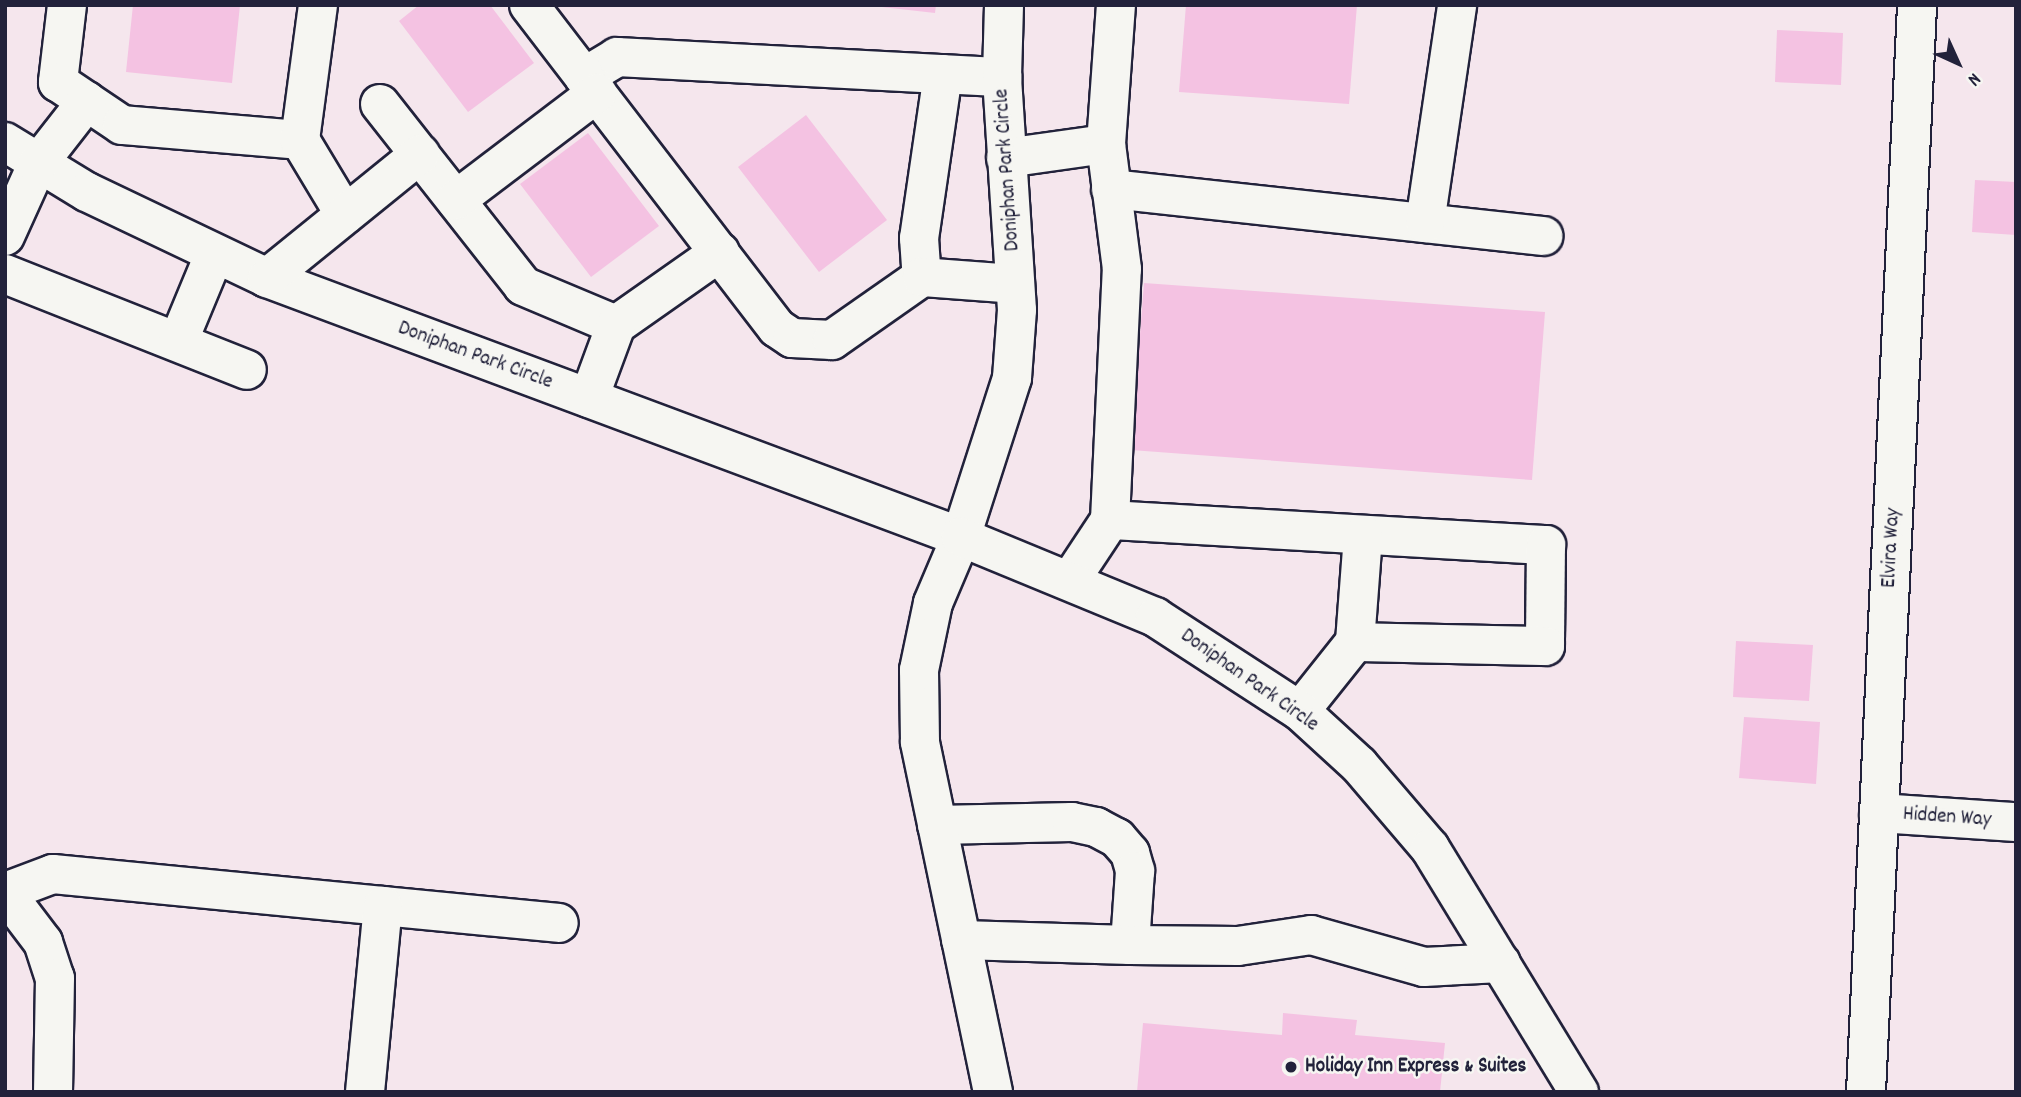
<!DOCTYPE html>
<style>
body{margin:0}
#map{position:relative;width:2021px;height:1097px;overflow:hidden;background:#f5e6ed;font-family:Dekko,sans-serif}
div>[style]{position:absolute}
.building>*{inset:0;background:#f4c2e2}
.roads{filter:drop-shadow(2px 0 #22223b) drop-shadow(-2px 0 #22223b) drop-shadow(0 2px #22223b) drop-shadow(0 -2px #22223b)}
.minor>*{height:38px;margin:-19px;padding:0 19px;transform-origin:19px;border-radius:19px;background:#f6f6f2}
.dots>*{width:19px;height:19px;translate:-50% -50%;box-sizing:border-box;border:4px solid #f6f6f2;border-radius:50%}
span{translate:-50% -50%;white-space:nowrap;text-align:center;line-height:1.15;-webkit-text-stroke:5px #f6f6f2;paint-order:stroke}
.street-label{font-size:21px;color:#22223b}
.poi-label{font-size:21px;color:#22223b;font-weight:700}
.left{translate:0 -50%;text-align:left}
.frame{position:absolute;inset:0;border:7px solid #22223b;pointer-events:none}
.north{position:absolute;left:1923px;top:28px;width:70px;height:70px;-webkit-text-stroke:5px #f6f6f2;paint-order:stroke;rotate:135deg;font-size:19px;font-weight:700;line-height:28px;text-align:center;color:#22223b}
.north::after{content:'';display:block;margin:auto;width:24px;height:32px;background:#22223b;clip-path:polygon(50% 0,100% 100%,50% 72%,0 100%)}
</style>
<div id="map">
<div class="building">
<div style="clip-path:polygon(133px 5px,240px 5px,232px 83px,126px 72px)"></div>
<div style="clip-path:polygon(419px 5px,490px 5px,534px 63px,468px 112px,399px 21px)"></div>
<div style="clip-path:polygon(864px 5px,936px 5px,935px 13px)"></div>
<div style="clip-path:polygon(1186px 5px,1357px 5px,1349px 104px,1179px 92px)"></div>
<div style="clip-path:polygon(1777px 30px,1843px 33px,1841px 85px,1775px 82px)"></div>
<div style="clip-path:polygon(806px 115px,887px 220px,819px 272px,738px 167px)"></div>
<div style="clip-path:polygon(588px 133px,659px 226px,591px 277px,520px 184px)"></div>
<div style="clip-path:polygon(1975px 180px,2016px 182px,2016px 235px,1972px 232px)"></div>
<div style="clip-path:polygon(1144px 283px,1545px 312px,1532px 480px,1131px 450px)"></div>
<div style="clip-path:polygon(1736px 641px,1813px 645px,1809px 701px,1733px 697px)"></div>
<div style="clip-path:polygon(1744px 717px,1820px 722px,1816px 784px,1739px 778px)"></div>
<div style="clip-path:polygon(1283px 1013px,1357px 1020px,1355px 1035px,1445px 1043px,1440px 1092px,1137px 1092px,1143px 1023px,1282px 1035px)"></div>
</div>
<div class="roads">
<div class="minor">
<div style="left:67px;top:5px;width:78px;rotate:96.7deg"></div>
<div style="left:58px;top:82px;width:77px;rotate:33.9deg"></div>
<div style="left:122px;top:125px;width:179px;rotate:4.8deg"></div>
<div style="left:300px;top:140px;width:136px;rotate:-82.4deg"></div>
<div style="left:529px;top:5px;width:407px;rotate:52.5deg"></div>
<div style="left:777px;top:328px;width:18px;rotate:34deg"></div>
<div style="left:792px;top:338px;width:40px;rotate:2.9deg"></div>
<div style="left:832px;top:340px;width:110px;rotate:-35deg"></div>
<div style="left:943px;top:74px;width:166px;rotate:98.3deg"></div>
<div style="left:919px;top:238px;width:39px;rotate:86deg"></div>
<div style="left:922px;top:277px;width:93px;rotate:4.3deg"></div>
<div style="left:584px;top:77px;width:39px;rotate:-31deg"></div>
<div style="left:617px;top:57px;width:386px;rotate:3deg"></div>
<div style="left:380px;top:104px;width:231px;rotate:51.8deg"></div>
<div style="left:523px;top:286px;width:101px;rotate:22.8deg"></div>
<div style="left:616px;top:325px;width:127px;rotate:-35.1deg"></div>
<div style="left:300px;top:140px;width:87px;rotate:59deg"></div>
<div style="left:5px;top:142px;width:96px;rotate:31.4deg"></div>
<div style="left:87px;top:192px;width:199px;rotate:25.5deg"></div>
<div style="left:267px;top:278px;width:741px;rotate:20.47deg"></div>
<div style="left:961px;top:537px;width:167px;rotate:-72.2deg"></div>
<div style="left:1012px;top:378px;width:68px;rotate:-85.8deg"></div>
<div style="left:1017px;top:310px;width:233px;rotate:-93.7deg"></div>
<div style="left:1002px;top:77px;width:72px;rotate:-88.4deg"></div>
<div style="left:1006px;top:158px;width:101px;rotate:-8deg"></div>
<div style="left:1111px;top:189px;width:435px;rotate:6.2deg"></div>
<div style="left:456px;top:200px;width:177px;rotate:-37.2deg"></div>
<div style="left:1425px;top:223px;width:220px;rotate:-81.6deg"></div>
<div style="left:5px;top:236px;width:78px;rotate:-65.7deg"></div>
<div style="left:37px;top:165px;width:81px;rotate:-52deg"></div>
<div style="left:5px;top:274px;width:260px;rotate:21.6deg"></div>
<div style="left:267px;top:278px;width:197px;rotate:-39deg"></div>
<div style="left:178px;top:342px;width:94px;rotate:-67.5deg"></div>
<div style="left:589px;top:398px;width:78px;rotate:-69.7deg"></div>
<div style="left:1110px;top:520px;width:437px;rotate:3.3deg"></div>
<div style="left:1546px;top:545px;width:101px;rotate:90.6deg"></div>
<div style="left:1545px;top:646px;width:190px;rotate:-178.8deg"></div>
<div style="left:1071px;top:579px;width:71px;rotate:-56.5deg"></div>
<div style="left:1110px;top:520px;width:251px;rotate:-87.3deg"></div>
<div style="left:1122px;top:269px;width:126px;rotate:-97.3deg"></div>
<div style="left:1106px;top:144px;width:139px;rotate:-85.9deg"></div>
<div style="left:1300px;top:711px;width:88px;rotate:-51.4deg"></div>
<div style="left:1355px;top:642px;width:107px;rotate:-85.7deg"></div>
<div style="left:1879px;top:813px;width:137px;rotate:3.8deg"></div>
<div style="left:937px;top:825px;width:135px;rotate:-1.3deg"></div>
<div style="left:1072px;top:822px;width:25px;rotate:12deg"></div>
<div style="left:1096px;top:827px;width:24px;rotate:28deg"></div>
<div style="left:1117px;top:838px;width:20px;rotate:49deg"></div>
<div style="left:1130px;top:853px;width:19px;rotate:74deg"></div>
<div style="left:1135px;top:871px;width:74px;rotate:93.9deg"></div>
<div style="left:1130px;top:945px;width:169px;rotate:-178.3deg"></div>
<div style="left:5px;top:892px;width:51px;rotate:-20.6deg"></div>
<div style="left:53px;top:874px;width:508px;rotate:5.53deg"></div>
<div style="left:5px;top:892px;width:63px;rotate:52.8deg"></div>
<div style="left:43px;top:942px;width:38px;rotate:72deg"></div>
<div style="left:55px;top:978px;width:114px;rotate:91deg"></div>
<div style="left:1130px;top:945px;width:108px;rotate:0.5deg"></div>
<div style="left:1238px;top:946px;width:74px;rotate:-8.6deg"></div>
<div style="left:1311px;top:935px;width:117px;rotate:15.8deg"></div>
<div style="left:1424px;top:967px;width:77px;rotate:-3deg"></div>
<div style="left:365px;top:1092px;width:187px;rotate:-84.5deg"></div>
<div style="left:993px;top:1092px;width:358px;rotate:-101.8deg"></div>
<div style="left:920px;top:742px;width:72px;rotate:-90.8deg"></div>
<div style="left:919px;top:670px;width:68px;rotate:-78.2deg"></div>
<div style="left:933px;top:603px;width:72px;rotate:-67deg"></div>
<div style="left:961px;top:537px;width:210px;rotate:22.4deg"></div>
<div style="left:1155px;top:617px;width:173px;rotate:33deg"></div>
<div style="left:1300px;top:711px;width:80px;rotate:42.5deg"></div>
<div style="left:1359px;top:765px;width:109px;rotate:49.5deg"></div>
<div style="left:1430px;top:848px;width:286px;rotate:58.6deg"></div>
<div style="left:1866px;top:1092px;width:1088px;rotate:-87.31deg"></div>
</div>
</div>
<div class="dots">
<div style="left:1291px;top:1067px;background:#22223b"></div>
</div>
<div class="street-label">
<span style="left:1008px;top:170px;rotate:-94deg">Doniphan Park Circle</span>
<span style="left:475px;top:356px;rotate:20deg">Doniphan Park Circle</span>
<span style="left:1892px;top:548px;rotate:-87deg">Elvira Way</span>
<span style="left:1249px;top:681px;rotate:35deg">Doniphan Park Circle</span>
<span style="left:1947px;top:818px;rotate:4deg">Hidden Way</span>
</div>
<div class="poi-label">
<span class="left" style="left:1305px;top:1067px">Holiday Inn Express &amp; Suites</span>
</div>
<div class="frame"></div>
<div class="north">N</div>
</div>
